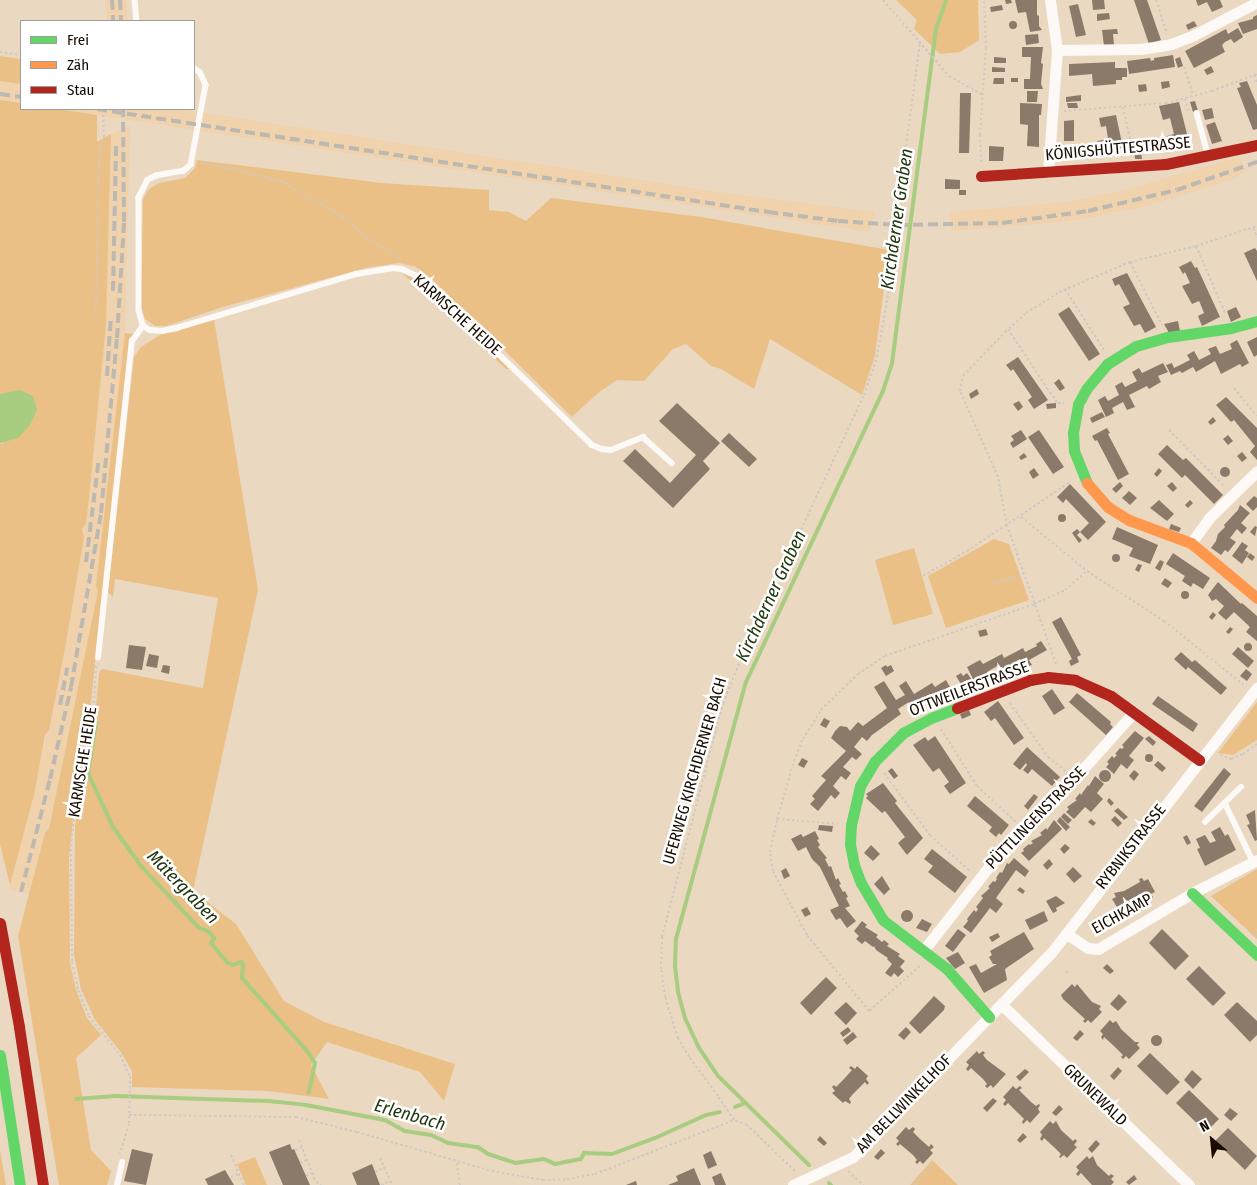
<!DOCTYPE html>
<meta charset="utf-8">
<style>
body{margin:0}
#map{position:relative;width:1257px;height:1185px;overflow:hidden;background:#ebd8c0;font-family:"Fira Sans Condensed",sans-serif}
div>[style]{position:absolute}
.built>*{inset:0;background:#f0d2ac}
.green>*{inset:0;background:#eac086}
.water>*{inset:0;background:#a8cc80}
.stream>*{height:4px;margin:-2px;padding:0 2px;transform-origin:2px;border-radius:2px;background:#a8cc80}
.building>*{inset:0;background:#8b7a6a}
.round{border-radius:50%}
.path>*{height:2px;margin-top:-1px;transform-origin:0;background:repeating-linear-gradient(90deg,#cfc9c3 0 2.5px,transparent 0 5px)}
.lane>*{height:5.5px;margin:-2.75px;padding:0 2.75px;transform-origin:2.75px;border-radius:2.75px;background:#fcf9f6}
.street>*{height:11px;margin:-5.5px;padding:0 5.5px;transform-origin:5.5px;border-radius:5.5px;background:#fcf9f6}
.fast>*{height:11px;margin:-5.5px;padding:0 5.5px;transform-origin:5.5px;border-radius:5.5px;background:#63d668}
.slow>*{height:11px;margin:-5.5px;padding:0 5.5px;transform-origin:5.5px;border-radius:5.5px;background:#ff974d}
.jam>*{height:11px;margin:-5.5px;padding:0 5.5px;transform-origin:5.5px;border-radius:5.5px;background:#b3261e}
.rail>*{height:4px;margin-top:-2px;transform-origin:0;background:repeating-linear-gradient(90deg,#bcb8b2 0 10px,transparent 0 15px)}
span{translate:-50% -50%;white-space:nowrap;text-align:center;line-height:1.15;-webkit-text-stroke:5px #fff;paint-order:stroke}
.street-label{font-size:16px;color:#180c00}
.water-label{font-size:18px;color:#20370f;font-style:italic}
.legend{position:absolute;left:20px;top:20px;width:175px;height:90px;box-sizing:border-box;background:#fff;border:1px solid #a39e99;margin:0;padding:6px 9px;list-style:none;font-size:15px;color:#180c00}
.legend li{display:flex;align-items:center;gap:10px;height:25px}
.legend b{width:25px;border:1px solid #a39e99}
.north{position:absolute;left:1187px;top:1115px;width:50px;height:50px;-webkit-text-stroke:4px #fff;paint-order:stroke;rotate:332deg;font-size:14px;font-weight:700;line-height:20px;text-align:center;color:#180c00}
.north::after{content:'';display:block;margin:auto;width:18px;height:22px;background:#180c00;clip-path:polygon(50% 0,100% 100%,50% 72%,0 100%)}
</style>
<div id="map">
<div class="built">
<div style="clip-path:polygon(105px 0,126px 0,128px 21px,107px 21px)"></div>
<div style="clip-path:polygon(0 81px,21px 84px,21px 103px,0 100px)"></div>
<div style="clip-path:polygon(57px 109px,179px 109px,719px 192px,875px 212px,869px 232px)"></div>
<div style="clip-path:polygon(130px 127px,125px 341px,96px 586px,98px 591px,49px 829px,45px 833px,29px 894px,9px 889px,35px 791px,66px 644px,84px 537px,82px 529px,86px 523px,89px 499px,106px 325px,111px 134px)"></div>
<div style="clip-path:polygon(1240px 157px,1246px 171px,1231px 180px,1143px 207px,1072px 221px,951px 231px,950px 212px,1067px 202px,1129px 189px)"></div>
</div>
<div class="green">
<div style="clip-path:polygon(896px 0,978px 0,979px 40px,960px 52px,940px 54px,914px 29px,917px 20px)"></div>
<div style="clip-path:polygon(0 56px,21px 59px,21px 84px,0 81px)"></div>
<div style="clip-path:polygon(0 100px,21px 103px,21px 109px,57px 109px,97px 115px,97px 142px,111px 134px,106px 325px,89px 499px,86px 523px,82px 529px,84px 537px,66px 643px,49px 730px,45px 735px,35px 791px,10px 885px,0 844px,0 443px,3px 444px,2px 393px,0 394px)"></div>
<div style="clip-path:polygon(197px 160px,382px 183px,489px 190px,489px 210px,509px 212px,526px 221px,551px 198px,701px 217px,889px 250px,875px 356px,862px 395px,770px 339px,754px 389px,721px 369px,711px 366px,686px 344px,673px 349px,644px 381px,617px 380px,598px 393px,572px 417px,433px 280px,416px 267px,400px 263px,370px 267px,226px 306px,166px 326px,155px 326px,145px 319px,141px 306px,143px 199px,149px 189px,159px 183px,185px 178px,195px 168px)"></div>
<div style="clip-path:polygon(402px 273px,421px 281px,511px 369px,506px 369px)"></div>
<div style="clip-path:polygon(214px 319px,258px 590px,193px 891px,236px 924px,284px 1001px,324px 1022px,455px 1064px,444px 1101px,420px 1072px,327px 1042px,311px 1065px,329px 1099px,268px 1091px,132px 1087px,132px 1071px,120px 1051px,95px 1020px,81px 989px,74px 955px,75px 826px,95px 718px,99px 673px,102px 669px,203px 688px,218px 598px,115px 579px,113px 597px,108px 592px,134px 357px,141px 347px,160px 335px)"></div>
<div style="clip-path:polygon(125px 333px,133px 334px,130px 346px,108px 538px,89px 722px,75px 802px,69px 858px,70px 963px,76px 990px,87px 1018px,101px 1035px,76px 1058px,91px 1150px,111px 1171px,107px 1185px,59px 1185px,18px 936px,45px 833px,49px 829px,98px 591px,96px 586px)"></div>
<div style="clip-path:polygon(994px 539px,1009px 544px,1029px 600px,946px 628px,928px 576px)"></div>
<div style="clip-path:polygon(914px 548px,933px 614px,893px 625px,875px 560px)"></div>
<div style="clip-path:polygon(1257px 702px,1257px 740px,1233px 755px,1218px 753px)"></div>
<div style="clip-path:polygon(1257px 869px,1257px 939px,1211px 896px)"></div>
<div style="clip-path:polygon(0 1150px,6px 1185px,0 1185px)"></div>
<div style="clip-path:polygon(255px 1157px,267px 1185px,246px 1185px,237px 1164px)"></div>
<div style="clip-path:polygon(932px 1160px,958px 1185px,910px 1185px)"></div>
</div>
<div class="water">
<div style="clip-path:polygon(20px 390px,33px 396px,37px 410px,30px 425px,18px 438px,0 443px,0 394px)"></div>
</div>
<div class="stream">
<div style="left:96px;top:723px;width:51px;rotate:99.1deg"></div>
<div style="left:88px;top:773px;width:60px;rotate:65.2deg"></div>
<div style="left:113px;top:827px;width:48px;rotate:54.3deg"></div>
<div style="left:141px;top:866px;width:83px;rotate:46.9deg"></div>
<div style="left:198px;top:927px;width:12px;rotate:24deg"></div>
<div style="left:209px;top:932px;width:8px;rotate:50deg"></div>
<div style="left:214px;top:938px;width:6px;rotate:121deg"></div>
<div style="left:211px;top:943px;width:26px;rotate:50deg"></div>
<div style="left:228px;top:963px;width:5px;rotate:22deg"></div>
<div style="left:233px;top:965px;width:9px;rotate:-21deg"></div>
<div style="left:241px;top:962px;width:4px;rotate:56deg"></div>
<div style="left:243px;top:965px;width:13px;rotate:94deg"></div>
<div style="left:242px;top:978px;width:98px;rotate:48.3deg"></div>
<div style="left:307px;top:1051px;width:14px;rotate:56deg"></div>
<div style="left:315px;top:1063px;width:30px;rotate:102deg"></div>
<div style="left:76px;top:1099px;width:40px;rotate:-4.3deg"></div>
<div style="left:116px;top:1096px;width:153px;rotate:1.9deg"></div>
<div style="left:269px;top:1101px;width:37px;rotate:6deg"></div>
<div style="left:306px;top:1105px;width:80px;rotate:10.8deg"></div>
<div style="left:385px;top:1120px;width:23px;rotate:29deg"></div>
<div style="left:405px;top:1131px;width:26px;rotate:9deg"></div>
<div style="left:431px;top:1135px;width:19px;rotate:25deg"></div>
<div style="left:448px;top:1143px;width:30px;rotate:8deg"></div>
<div style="left:478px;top:1147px;width:12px;rotate:35deg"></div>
<div style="left:488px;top:1154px;width:28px;rotate:18deg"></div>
<div style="left:515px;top:1163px;width:29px;rotate:-8deg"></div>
<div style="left:544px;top:1159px;width:12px;rotate:24deg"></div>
<div style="left:555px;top:1164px;width:26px;rotate:-11deg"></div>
<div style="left:581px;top:1159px;width:7px;rotate:-63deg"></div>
<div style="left:584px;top:1153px;width:28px;rotate:2deg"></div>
<div style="left:612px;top:1154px;width:46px;rotate:-20.4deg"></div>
<div style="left:655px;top:1138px;width:56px;rotate:-24.3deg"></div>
<div style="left:706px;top:1115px;width:14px;rotate:-12deg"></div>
<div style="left:735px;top:1107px;width:11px;rotate:-22deg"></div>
<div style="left:809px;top:1165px;width:127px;rotate:-135.6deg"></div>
<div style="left:718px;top:1076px;width:34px;rotate:-124deg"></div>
<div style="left:699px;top:1048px;width:33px;rotate:-115deg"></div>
<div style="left:685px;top:1018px;width:28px;rotate:-105deg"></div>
<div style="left:678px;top:991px;width:26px;rotate:-97deg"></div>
<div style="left:675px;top:965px;width:26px;rotate:-88deg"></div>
<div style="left:676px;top:939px;width:266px;rotate:-74.8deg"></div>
<div style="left:746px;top:682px;width:322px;rotate:-64.8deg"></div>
<div style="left:883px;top:391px;width:29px;rotate:-72deg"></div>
<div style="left:892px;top:363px;width:337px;rotate:-82.5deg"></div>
<div style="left:936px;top:29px;width:31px;rotate:-71deg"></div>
<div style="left:829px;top:1183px;width:3px;rotate:45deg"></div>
</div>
<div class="building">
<div style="clip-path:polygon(1005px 0,1011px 0,1012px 3px,1006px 4px)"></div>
<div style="clip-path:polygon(1015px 0,1037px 0,1037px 15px,1039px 16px,1039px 26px,1042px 30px,1030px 32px,1026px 12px,1018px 13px)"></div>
<div style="clip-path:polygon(1092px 0,1104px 0,1105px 9px,1093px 10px)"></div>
<div style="clip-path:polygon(1134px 0,1147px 0,1161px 40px,1149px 44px)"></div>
<div style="clip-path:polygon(1196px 0,1220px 0,1223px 7px,1212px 12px,1207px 2px,1198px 6px)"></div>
<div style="clip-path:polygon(1078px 4px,1086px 35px,1076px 37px,1069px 6px)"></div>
<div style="clip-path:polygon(1002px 5px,1003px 10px,991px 12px,990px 7px)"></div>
<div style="clip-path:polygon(1109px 13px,1110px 19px,1097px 21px,1097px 14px)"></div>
<div style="clip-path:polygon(1257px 15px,1257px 29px,1243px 34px,1238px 23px,1253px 19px,1253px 17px)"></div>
<div class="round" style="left:1009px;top:21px;width:8px;height:8px"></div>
<div style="clip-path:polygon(1194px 21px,1197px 26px,1188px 30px,1186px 25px)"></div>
<div style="clip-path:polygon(1238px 28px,1243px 37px,1234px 43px,1231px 39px,1225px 42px,1222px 45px,1225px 52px,1194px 68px,1185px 51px,1226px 29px,1228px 34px)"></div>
<div style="clip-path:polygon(1117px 29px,1118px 34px,1113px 34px,1114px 45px,1104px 46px,1102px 30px)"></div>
<div style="clip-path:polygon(1038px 34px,1039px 43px,1026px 45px,1025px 35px)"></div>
<div style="clip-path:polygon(1022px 47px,1043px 47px,1041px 63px,1043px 64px,1041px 84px,1043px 89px,1024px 89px,1024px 79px,1030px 79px,1031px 57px,1022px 57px)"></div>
<div style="clip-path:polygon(1173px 55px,1175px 67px,1129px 74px,1127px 61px,1150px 58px,1151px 61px,1154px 60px,1154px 58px)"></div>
<div style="clip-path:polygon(994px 57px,1006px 58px,1006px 63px,994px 63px)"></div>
<div style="clip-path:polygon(1180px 57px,1183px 66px,1178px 68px,1175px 59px)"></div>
<div style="clip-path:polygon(1115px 62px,1115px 68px,1127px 68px,1127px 77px,1122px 77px,1122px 80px,1116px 80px,1116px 84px,1093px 86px,1092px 74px,1069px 76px,1069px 64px)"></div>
<div style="clip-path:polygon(1211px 66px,1214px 72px,1207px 75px,1204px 70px)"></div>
<div style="clip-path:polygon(992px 67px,1005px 68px,1005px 72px,992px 72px)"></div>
<div style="clip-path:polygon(994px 78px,1004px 78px,1004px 84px,993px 84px)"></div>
<div style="clip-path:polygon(1011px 78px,1018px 78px,1018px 82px,1011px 82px)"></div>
<div style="clip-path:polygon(1169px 81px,1170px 87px,1162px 89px,1161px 82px)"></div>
<div style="clip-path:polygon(1247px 81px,1257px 105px,1257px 129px,1253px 130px,1237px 88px,1241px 87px,1239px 83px)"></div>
<div style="clip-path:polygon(1146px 84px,1147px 91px,1139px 92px,1138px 85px)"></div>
<div style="clip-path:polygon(1027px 91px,1038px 91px,1037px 102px,1027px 102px)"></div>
<div style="clip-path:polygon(960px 93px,971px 93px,969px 153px,959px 153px)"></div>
<div style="clip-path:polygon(1081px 95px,1081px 101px,1066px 102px,1066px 97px)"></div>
<div style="clip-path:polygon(1195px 101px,1198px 111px,1193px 112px,1190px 102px)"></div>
<div style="clip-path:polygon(1179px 102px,1189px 142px,1169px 147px,1167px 136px,1174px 134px,1170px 118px,1163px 120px,1159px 106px)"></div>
<div style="clip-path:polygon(1020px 103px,1042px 104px,1041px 115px,1039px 115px,1039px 147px,1027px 146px,1028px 125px,1020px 124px)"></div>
<div style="clip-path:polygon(1067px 103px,1077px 103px,1078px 108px,1068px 108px)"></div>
<div style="clip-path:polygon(1212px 108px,1214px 118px,1205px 120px,1202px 110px)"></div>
<div style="clip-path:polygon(1116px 115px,1123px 148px,1099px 152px,1097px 141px,1108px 139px,1106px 126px,1101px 127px,1099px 118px)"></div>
<div style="clip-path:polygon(1074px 120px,1074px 141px,1064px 141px,1064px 121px)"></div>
<div style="clip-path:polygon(1215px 122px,1222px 141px,1212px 144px,1206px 125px)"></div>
<div style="clip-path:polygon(1134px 145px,1140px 145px,1142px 159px,1135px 159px)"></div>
<div style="clip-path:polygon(989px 146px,1004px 147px,1003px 161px,989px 161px)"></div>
<div style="clip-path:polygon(1073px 146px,1075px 157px,1062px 159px,1060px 148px)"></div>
<div style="clip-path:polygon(945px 179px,960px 180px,960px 189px,945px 189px)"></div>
<div style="clip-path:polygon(959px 190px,966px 190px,966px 195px,959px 195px)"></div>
<div style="clip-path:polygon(1255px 248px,1257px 251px,1257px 281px,1244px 253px)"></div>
<div style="clip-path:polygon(1191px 261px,1195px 268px,1197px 267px,1220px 317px,1202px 326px,1198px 316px,1204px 313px,1200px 303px,1199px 301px,1192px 304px,1182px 286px,1190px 283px,1185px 272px,1183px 274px,1179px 267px)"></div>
<div style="clip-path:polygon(1127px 273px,1156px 327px,1145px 333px,1140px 324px,1134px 326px,1123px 307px,1130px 304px,1119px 284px,1115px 286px,1112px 279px)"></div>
<div style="clip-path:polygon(1069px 307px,1100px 354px,1089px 361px,1058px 314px)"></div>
<div style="clip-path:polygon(1236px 307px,1241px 317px,1231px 322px,1227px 311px)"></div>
<div style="clip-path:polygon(1178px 321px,1180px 331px,1169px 333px,1164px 324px)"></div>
<div style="clip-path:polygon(1257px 337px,1257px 355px,1254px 357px,1247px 342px)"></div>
<div style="clip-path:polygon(1237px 340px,1249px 363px,1242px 367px,1240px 364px,1221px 374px,1215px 361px,1196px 372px,1193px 367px,1182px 373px,1180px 371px,1171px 375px,1166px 365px,1172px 363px,1174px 368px,1190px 360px,1187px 355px,1194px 351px,1199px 360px,1211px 354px,1208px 349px,1216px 346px,1220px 354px,1232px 349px,1230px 344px)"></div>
<div style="clip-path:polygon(1018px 357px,1048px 400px,1034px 409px,1028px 400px,1032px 397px,1013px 369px,1011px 371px,1006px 365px)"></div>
<div style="clip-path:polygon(1163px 363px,1168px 372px,1158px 376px,1161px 382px,1149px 389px,1147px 386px,1129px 395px,1135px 407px,1127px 410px,1123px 402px,1112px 408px,1114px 413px,1106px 417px,1098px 400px,1105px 396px,1108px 401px,1119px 395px,1115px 386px,1122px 382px,1125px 387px,1137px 381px,1132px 372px,1139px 368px,1142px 373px)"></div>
<div style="clip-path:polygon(1059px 379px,1065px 388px,1060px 391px,1054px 383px)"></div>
<div style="clip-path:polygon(977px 389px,979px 394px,971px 399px,969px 394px)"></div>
<div style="clip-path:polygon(1226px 397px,1257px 428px,1257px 460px,1250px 452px,1255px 446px,1234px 420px,1231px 422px,1216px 405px)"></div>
<div style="clip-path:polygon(1019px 401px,1023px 407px,1018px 411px,1013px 404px)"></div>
<div style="clip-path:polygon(677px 403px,720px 443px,703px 461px,710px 469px,673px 508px,623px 461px,635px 449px,670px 483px,696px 455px,659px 421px)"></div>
<div style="clip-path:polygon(1056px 403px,1056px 408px,1047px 409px,1046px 404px)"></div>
<div style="clip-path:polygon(1102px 412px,1105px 417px,1092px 423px,1090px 418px)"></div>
<div style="clip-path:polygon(1213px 417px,1216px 421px,1211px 425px,1208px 422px)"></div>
<div style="clip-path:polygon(1107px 428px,1110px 433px,1108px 434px,1129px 474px,1118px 480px,1097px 440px,1095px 441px,1092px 436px)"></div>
<div style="clip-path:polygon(1021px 430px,1027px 439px,1013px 448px,1010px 443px,1014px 440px,1011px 436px)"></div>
<div style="clip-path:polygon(1039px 430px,1064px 467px,1053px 474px,1028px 437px)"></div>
<div style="clip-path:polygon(729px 433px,757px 459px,749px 467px,721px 441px)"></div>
<div style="clip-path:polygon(1228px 435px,1233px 441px,1228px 445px,1223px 439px)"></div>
<div style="clip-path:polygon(1167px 445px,1183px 460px,1186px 458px,1223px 495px,1214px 504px,1185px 475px,1182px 478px,1158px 454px)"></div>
<div style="clip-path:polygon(1242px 452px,1247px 458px,1242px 462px,1237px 456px)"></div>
<div style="clip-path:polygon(1024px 453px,1027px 457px,1021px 460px,1019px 457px)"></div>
<div class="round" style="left:1220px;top:467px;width:10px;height:10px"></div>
<div style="clip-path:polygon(1034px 468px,1039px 475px,1033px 479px,1029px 472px)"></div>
<div style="clip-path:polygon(1159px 468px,1162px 471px,1157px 477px,1154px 474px)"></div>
<div style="clip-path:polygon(1120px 482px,1123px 486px,1116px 493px,1112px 489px)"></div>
<div style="clip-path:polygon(1172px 482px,1177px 488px,1173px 492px,1167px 486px)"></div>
<div style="clip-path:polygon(1070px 484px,1106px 522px,1088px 540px,1080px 532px,1077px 535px,1082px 540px,1079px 543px,1072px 533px,1077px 529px,1080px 532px,1089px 523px,1066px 499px,1063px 503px,1057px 497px)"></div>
<div style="clip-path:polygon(1129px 491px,1137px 498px,1130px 505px,1122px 498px)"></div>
<div style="clip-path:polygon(1254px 496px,1257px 498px,1257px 507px,1253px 511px,1246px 504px)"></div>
<div style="clip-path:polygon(1159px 500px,1174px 514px,1167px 521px,1150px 508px)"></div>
<div style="clip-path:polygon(1190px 500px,1193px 503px,1188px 508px,1185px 505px)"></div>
<div style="clip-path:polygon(1240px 505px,1250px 513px,1241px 523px,1247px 528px,1242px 534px,1237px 529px,1230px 538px,1236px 542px,1228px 552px,1225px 550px,1221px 555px,1211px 548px,1216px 541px,1218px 534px,1225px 527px,1224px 525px,1238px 510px)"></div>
<div class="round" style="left:1058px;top:514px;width:8px;height:8px"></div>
<div style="clip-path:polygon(1171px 524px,1181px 528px,1179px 532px,1169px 529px)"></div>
<div style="clip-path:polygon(1255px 526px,1257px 527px,1255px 536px,1250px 532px)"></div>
<div style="clip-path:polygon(1117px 527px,1158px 545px,1150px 564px,1129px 556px,1133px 548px,1112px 539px)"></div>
<div style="clip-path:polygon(1242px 542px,1248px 546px,1245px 550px,1249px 553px,1242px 564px,1232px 556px)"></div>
<div style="clip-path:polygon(1173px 553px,1210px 578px,1203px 589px,1193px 583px,1191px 587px,1182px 581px,1185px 576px,1166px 564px)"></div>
<div style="clip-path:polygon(1250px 553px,1255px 557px,1252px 561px,1247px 557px)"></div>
<div class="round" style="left:1112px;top:554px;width:8px;height:8px"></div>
<div style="clip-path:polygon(1160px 560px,1164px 562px,1160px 571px,1155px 568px)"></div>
<div style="clip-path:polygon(1138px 564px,1142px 565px,1139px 572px,1135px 570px)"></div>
<div style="clip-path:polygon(1165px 578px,1172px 583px,1168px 588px,1161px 584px)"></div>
<div style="clip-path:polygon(1218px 582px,1241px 604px,1242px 603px,1257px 616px,1257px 641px,1246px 632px,1250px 627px,1234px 612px,1226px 620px,1218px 613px,1224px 606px,1216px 599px,1212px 601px,1208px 595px)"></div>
<div class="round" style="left:1181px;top:591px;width:8px;height:8px"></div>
<div style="clip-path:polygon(1213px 612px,1216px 615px,1212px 620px,1209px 617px)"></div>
<div style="clip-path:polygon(1061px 617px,1081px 655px,1077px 657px,1079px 662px,1071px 666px,1069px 661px,1072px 659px,1052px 622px)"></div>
<div style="clip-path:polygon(1230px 627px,1233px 629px,1229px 634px,1226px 632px)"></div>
<div style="clip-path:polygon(986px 629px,988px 635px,980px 637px,978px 631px)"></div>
<div style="clip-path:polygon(1041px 641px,1047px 650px,1029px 660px,1032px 665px,1024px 668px,1020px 659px,1008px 666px,1011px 670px,1003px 674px,999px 665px,987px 672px,989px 676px,975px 683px,967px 667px,980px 660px,983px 664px,1002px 654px,1004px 658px,1023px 648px,1025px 652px,1037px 646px,1036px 644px)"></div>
<div class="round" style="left:1244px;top:643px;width:8px;height:8px"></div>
<div style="clip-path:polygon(129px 645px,146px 647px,142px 670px,126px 668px)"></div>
<div style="clip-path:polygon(1238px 647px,1254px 661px,1248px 668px,1232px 654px)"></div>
<div style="clip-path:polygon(1181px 652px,1192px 662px,1195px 660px,1227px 688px,1221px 695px,1188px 667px,1186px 670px,1174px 659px)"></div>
<div style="clip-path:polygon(149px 654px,159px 656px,157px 668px,146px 666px)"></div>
<div style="clip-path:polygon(163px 665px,170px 666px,169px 674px,161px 672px)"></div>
<div style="clip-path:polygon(886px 665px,887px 667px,891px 665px,894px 671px,886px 676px,881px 668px)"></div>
<div style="clip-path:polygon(1246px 669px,1252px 674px,1247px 681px,1240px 676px)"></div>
<div style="clip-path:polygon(961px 673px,963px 676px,967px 673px,974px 683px,964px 689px,956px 676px)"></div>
<div style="clip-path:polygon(946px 680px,950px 687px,939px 694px,942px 699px,935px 703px,930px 694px,918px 702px,921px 706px,914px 711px,909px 702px,898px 709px,901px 714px,872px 735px,867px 741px,862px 737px,854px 747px,862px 754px,856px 760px,852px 757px,843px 767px,851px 773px,846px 780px,841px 776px,833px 786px,840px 793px,835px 799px,831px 795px,818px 811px,810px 804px,815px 799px,812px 796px,826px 780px,821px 776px,846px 751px,831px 738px,835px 731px,840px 726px,847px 727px,850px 731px,858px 722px,863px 726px,887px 708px,874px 687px,884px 681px,896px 700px,905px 695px,899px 686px,906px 681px,914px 694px,932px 683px,935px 687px)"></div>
<div style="clip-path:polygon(1052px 689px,1065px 708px,1054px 715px,1042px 696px)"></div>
<div style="clip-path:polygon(1077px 693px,1111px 722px,1110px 724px,1113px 727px,1106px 735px,1069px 702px)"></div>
<div style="clip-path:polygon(1158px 696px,1198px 724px,1193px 732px,1152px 704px)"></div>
<div style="clip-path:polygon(998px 701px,1024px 738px,1014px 745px,995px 718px,991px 721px,984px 712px)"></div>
<div style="clip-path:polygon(969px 710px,971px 715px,962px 719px,960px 714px)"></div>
<div style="clip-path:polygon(824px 718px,830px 721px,826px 728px,820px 725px)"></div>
<div style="clip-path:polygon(1135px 731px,1144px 738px,1129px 756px,1134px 760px,1127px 769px,1121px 764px,1114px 774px,1106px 767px,1109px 764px,1107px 762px,1112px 756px,1114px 758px,1117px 755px,1115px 754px,1120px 748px,1122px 749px,1124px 747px,1122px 745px)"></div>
<div style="clip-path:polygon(935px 736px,966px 783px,950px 794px,944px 786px,949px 782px,939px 768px,933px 772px,913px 745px,925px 737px,928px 741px)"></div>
<div style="clip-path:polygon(1149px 736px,1156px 742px,1153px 746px,1145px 739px)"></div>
<div style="clip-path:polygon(1027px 747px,1060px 777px,1052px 786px,1032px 769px,1028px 774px,1023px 770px,1027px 765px,1026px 763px,1020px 770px,1013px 764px)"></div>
<div class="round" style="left:1145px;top:754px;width:8px;height:8px"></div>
<div style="clip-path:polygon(802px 758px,808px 761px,804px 768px,798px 765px)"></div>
<div style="clip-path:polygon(1158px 761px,1166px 768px,1162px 772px,1154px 765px)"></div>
<div style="clip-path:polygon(892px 768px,898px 776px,894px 779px,888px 771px)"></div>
<div style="clip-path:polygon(1224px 768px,1231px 774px,1202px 812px,1194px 806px)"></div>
<div class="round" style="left:1099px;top:770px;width:12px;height:12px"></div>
<div style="clip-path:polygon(1134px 770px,1139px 774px,1134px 781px,1129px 776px)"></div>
<div style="clip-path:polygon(1095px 776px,1104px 784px,1097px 793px,1103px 799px,1091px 812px,1085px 807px,1074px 819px,1066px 812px,1069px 809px,1067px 807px,1077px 800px,1075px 799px,1080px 793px,1081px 795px,1088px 785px,1089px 786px)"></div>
<div style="clip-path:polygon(883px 783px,897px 801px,895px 803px,923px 838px,907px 855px,898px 843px,905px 837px,885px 811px,882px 813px,866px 798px,868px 796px,866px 794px)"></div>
<div style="clip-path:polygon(1034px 794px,1038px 797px,1028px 810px,1024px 806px)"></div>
<div style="clip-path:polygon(975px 796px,1009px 825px,1001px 835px,999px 833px,996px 837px,989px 831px,992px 827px,967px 806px)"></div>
<div style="clip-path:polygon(1109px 798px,1114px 803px,1111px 806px,1107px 801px)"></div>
<div style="clip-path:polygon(1118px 808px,1128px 817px,1124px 820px,1114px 811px)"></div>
<div style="clip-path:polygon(1255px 810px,1257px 840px,1255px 841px,1247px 825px,1250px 824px,1246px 815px)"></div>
<div style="clip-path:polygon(1064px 813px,1072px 820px,1068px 824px,1061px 817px)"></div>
<div style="clip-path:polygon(1115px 816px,1122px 823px,1118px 827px,1111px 820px)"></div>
<div style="clip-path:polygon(1060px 817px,1070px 827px,1066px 831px,1057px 821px)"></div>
<div style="clip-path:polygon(1091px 819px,1096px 823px,1093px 826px,1088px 822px)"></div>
<div style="clip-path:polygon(1054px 820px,1062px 829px,1029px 861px,1021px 853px,1024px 851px,1023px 849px,1029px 844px,1030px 845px,1033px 843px,1031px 841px,1042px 835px,1040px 833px,1046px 828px,1047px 830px)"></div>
<div style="clip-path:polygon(819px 825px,833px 826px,832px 832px,818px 830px)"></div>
<div style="clip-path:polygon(1220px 827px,1225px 836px,1228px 834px,1236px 850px,1205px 866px,1197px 849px,1200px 848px,1196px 839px,1205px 835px,1210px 843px,1216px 841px,1211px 832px)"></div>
<div style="clip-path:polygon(815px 831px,819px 839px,817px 840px,820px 845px,818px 847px,827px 858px,825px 859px,829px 867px,831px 866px,836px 880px,838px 878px,841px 884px,839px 885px,843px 892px,845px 891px,848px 897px,846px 898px,850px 906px,845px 908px,856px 921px,847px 928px,840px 918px,836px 920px,830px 910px,839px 906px,820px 867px,812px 859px,806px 847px,798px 851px,791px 839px,801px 834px,803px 837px)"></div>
<div style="clip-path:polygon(1187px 835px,1191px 843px,1187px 845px,1183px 837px)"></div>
<div style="clip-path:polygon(1065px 844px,1070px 848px,1064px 854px,1060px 849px)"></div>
<div style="clip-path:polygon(871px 845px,880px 854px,873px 861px,864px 853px)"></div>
<div style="clip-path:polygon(932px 849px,967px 877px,955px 893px,928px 872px,933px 866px,924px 859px)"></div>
<div style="clip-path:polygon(1014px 858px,1029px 871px,1025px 877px,1016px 870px,996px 898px,1003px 904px,996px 913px,990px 908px,971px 933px,963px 927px,968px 921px,967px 919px,974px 910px,976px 912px,978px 909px,976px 907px,983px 898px,981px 896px,990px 888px,988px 887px,993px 881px,995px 882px,997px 879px,996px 878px,1000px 872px,1002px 873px,1007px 863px,1009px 864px)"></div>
<div style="clip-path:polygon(1049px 859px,1053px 864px,1047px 870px,1043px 865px)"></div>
<div style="clip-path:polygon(1073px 867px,1082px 876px,1074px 883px,1066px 874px)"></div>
<div style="clip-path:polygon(786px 868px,790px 876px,784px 879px,781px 871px)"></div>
<div style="clip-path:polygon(882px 876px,890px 889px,884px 895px,874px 884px)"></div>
<div style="clip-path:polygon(1142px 878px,1144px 881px,1148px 879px,1155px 892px,1151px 894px,1153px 897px,1151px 899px,1149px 897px,1132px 906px,1127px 910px,1126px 914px,1123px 910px,1120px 912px,1112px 899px,1116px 897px,1114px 893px,1124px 891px,1140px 882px,1139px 879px)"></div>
<div style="clip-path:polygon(1020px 887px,1025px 891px,1023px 894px,1017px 890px)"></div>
<div style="clip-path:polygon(1056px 896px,1065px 903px,1056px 908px,1057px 911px,1053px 913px,1046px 901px)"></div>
<div style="clip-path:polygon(807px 907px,811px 914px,805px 917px,801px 910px)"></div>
<div class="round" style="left:901px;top:910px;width:12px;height:12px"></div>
<div style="clip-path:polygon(1044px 911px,1048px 921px,1030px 930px,1025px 920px)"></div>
<div style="clip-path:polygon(922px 919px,932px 924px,927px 932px,916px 928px)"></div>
<div style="clip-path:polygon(862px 921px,867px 925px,865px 927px,878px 935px,876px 937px,882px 942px,884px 940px,889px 944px,887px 946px,900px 954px,898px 956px,905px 961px,900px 967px,904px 971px,898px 977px,894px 973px,891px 977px,885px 973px,892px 964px,887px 959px,888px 958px,876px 950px,874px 946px,873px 947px,865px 941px,862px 944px,856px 939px,859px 936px,854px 931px)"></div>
<div style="clip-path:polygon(958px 929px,966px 935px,953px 952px,945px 946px)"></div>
<div style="clip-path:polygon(1162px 929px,1189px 956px,1175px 970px,1149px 943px)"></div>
<div style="clip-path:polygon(1024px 932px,1034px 949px,1005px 969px,1007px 980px,984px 993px,969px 967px,976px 964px,981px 973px,997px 964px,993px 964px,989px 957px,992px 955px,990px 951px)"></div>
<div style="clip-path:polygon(998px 933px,1000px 937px,992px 942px,989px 937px)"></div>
<div style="clip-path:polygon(958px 952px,965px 963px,955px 969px,946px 958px)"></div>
<div style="clip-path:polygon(1107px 964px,1114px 971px,1110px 974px,1103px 968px)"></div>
<div style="clip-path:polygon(1199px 966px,1226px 993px,1213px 1006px,1186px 979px)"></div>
<div style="clip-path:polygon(826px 977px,837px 988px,811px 1015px,800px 1003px)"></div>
<div style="clip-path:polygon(1072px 984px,1075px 987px,1077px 984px,1092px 1002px,1101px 1006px,1099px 1009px,1102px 1012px,1091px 1023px,1088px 1020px,1085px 1023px,1083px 1021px,1085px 1019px,1063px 999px,1061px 995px)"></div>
<div style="clip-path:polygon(1119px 994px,1127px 1002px,1118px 1011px,1110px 1004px)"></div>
<div style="clip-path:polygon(934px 996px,945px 1006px,944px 1010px,920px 1034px,909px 1023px)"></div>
<div style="clip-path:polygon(846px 1002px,857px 1013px,846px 1025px,834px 1013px)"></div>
<div style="clip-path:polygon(1237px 1002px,1257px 1021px,1257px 1035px,1250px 1042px,1224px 1015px)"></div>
<div style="clip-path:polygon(1110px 1020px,1113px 1023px,1116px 1021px,1121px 1029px,1135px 1042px,1139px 1042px,1137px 1045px,1140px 1048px,1129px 1059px,1126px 1056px,1123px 1059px,1121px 1057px,1123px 1055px,1114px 1046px,1104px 1037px,1103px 1040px,1101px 1037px,1103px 1034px,1100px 1031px)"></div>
<div style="clip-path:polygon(848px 1027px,851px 1031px,843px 1037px,840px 1033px)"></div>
<div style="clip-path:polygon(906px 1027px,911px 1032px,904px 1040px,898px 1035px)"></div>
<div style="clip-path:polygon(1080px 1030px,1084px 1034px,1077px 1041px,1073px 1038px)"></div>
<div style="clip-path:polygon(853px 1032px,857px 1037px,847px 1045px,843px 1040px)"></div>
<div class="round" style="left:1150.5px;top:1034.5px;width:11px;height:11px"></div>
<div style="clip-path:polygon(977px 1051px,979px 1054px,983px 1051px,985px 1053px,983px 1055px,987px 1060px,1006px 1074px,993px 1088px,991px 1085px,987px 1088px,985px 1086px,987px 1084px,983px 1079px,971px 1068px,968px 1071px,966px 1069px,969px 1065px,966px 1062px)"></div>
<div style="clip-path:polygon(1150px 1053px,1180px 1082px,1167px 1095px,1137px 1066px)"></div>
<div style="clip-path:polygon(851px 1066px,855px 1069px,857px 1066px,868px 1076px,866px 1079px,869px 1083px,867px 1085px,865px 1082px,853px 1094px,849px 1099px,851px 1102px,850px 1104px,845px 1101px,843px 1103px,832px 1093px,835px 1091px,832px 1087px,834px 1085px,836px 1087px,844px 1079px,852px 1070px,849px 1068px)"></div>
<div style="clip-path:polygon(1118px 1067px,1122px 1071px,1114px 1080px,1110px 1076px)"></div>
<div style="clip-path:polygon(1025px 1069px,1029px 1072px,1020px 1081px,1016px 1077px)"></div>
<div style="clip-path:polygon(1192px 1070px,1202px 1079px,1193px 1089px,1184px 1080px)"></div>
<div style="clip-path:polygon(1013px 1086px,1016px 1089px,1020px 1086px,1022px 1088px,1019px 1090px,1031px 1102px,1036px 1106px,1039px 1104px,1040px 1105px,1038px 1109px,1040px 1112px,1030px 1123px,1027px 1120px,1023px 1124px,1022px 1122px,1024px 1119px,1008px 1103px,1005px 1106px,1003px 1104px,1006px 1100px,1003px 1097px)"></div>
<div style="clip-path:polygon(1189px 1090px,1219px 1119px,1206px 1132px,1176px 1103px)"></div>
<div style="clip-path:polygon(993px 1098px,997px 1101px,987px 1112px,983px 1108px)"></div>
<div style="clip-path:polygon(1059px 1105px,1063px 1109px,1056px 1116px,1052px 1113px)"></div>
<div style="clip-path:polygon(1230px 1108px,1238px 1114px,1231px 1121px,1224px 1115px)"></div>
<div style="clip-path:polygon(1050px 1121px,1053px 1124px,1056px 1121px,1061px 1130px,1073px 1141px,1075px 1139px,1077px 1141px,1074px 1145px,1077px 1147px,1067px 1158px,1064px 1155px,1060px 1158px,1059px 1157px,1061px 1154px,1056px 1149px,1044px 1138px,1042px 1141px,1040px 1139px,1042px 1135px,1040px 1132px)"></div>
<div style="clip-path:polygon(906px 1127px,909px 1130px,913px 1127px,915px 1129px,913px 1132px,920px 1139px,929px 1147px,931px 1144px,934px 1147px,930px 1150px,933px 1153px,923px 1164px,920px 1161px,917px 1164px,915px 1162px,917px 1160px,913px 1155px,900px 1144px,898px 1146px,896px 1144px,899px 1141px,896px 1138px)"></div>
<div style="clip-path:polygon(1228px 1128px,1257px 1156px,1245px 1170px,1215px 1141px)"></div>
<div style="clip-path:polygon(1023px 1133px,1027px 1137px,1020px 1143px,1017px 1140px)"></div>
<div style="clip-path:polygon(820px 1136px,827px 1143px,824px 1146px,817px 1140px)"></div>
<div style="clip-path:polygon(1096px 1140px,1100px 1144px,1092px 1153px,1088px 1149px)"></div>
<div style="clip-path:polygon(290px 1144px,292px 1150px,294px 1149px,310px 1185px,283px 1185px,269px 1152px)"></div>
<div style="clip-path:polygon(132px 1149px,153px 1154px,146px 1185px,124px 1181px)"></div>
<div style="clip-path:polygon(881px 1149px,885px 1153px,878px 1160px,874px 1157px)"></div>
<div style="clip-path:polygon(711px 1151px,717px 1165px,708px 1169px,703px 1155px)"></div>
<div style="clip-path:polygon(1087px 1156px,1089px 1159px,1093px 1156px,1097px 1165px,1109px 1176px,1111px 1174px,1114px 1176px,1111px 1179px,1114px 1182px,1111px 1185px,1092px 1185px,1081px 1173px,1078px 1176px,1076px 1174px,1079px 1170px,1076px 1167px)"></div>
<div style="clip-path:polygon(372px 1164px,380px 1185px,357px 1185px,352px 1173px)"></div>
<div style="clip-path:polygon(694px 1168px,701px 1185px,668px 1185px,678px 1181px,676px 1176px)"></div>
<div style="clip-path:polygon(225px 1170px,234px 1185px,208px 1185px,205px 1179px)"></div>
<div style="clip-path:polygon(721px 1173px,726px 1185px,715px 1185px,712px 1177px)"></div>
<div style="clip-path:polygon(1134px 1175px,1137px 1179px,1129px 1185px,1126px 1182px)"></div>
<div style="clip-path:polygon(636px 1181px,637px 1185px,626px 1185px)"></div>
</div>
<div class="path">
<div style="left:883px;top:0;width:101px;rotate:49deg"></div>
<div style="left:949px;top:76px;width:38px;rotate:29deg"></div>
<div style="left:1156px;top:0;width:35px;rotate:72deg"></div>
<div style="left:0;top:52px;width:21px;rotate:8deg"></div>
<div style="left:1184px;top:67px;width:29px;rotate:72deg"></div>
<div style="left:1254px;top:75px;width:9px;rotate:72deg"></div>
<div style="left:1185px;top:99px;width:12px;rotate:76deg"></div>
<div style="left:1123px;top:107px;width:47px;rotate:77.7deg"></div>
<div style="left:1064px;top:111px;width:102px;rotate:-4.5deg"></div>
<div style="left:1166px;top:103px;width:48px;rotate:-14.6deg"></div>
<div style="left:1212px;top:91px;width:48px;rotate:-20.7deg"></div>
<div style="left:201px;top:162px;width:82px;rotate:13.4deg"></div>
<div style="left:281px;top:181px;width:72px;rotate:30.1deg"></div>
<div style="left:343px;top:217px;width:33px;rotate:41deg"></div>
<div style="left:368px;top:239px;width:39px;rotate:31deg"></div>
<div style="left:981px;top:162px;width:27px;rotate:-92deg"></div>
<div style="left:980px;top:135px;width:87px;rotate:-86.1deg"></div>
<div style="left:986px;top:48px;width:48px;rotate:-92.4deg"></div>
<div style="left:1253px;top:228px;width:10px;rotate:66deg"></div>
<div style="left:1196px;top:246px;width:75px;rotate:66.5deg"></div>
<div style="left:1130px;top:262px;width:71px;rotate:63.1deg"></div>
<div style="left:1065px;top:289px;width:72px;rotate:57.4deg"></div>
<div style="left:96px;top:313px;width:156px;rotate:-88.9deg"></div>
<div style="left:99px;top:157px;width:21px;rotate:-76deg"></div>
<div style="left:104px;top:137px;width:28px;rotate:-92deg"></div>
<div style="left:1008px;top:329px;width:71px;rotate:56.5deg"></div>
<div style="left:1047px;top:388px;width:19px;rotate:54deg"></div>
<div style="left:1058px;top:403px;width:6px"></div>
<div style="left:1234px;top:388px;width:36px;rotate:51deg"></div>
<div style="left:1169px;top:430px;width:80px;rotate:45.5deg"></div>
<div style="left:1021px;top:517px;width:85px;rotate:39.3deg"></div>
<div style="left:923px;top:576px;width:51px;rotate:-29.6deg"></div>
<div style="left:967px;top:551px;width:124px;rotate:-33.8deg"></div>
<div style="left:994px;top:583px;width:31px;rotate:-17deg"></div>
<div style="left:1056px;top:664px;width:146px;rotate:-109.5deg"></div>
<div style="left:1007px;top:526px;width:50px;rotate:-100.4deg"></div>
<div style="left:998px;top:477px;width:94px;rotate:-113.8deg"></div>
<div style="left:960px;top:391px;width:15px;rotate:-79deg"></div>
<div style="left:963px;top:376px;width:61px;rotate:-46.3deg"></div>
<div style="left:1005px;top:332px;width:28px;rotate:-42deg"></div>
<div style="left:1026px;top:313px;width:39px;rotate:-32deg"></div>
<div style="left:1059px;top:292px;width:77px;rotate:-22.9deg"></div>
<div style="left:1130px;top:262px;width:68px;rotate:-13.6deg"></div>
<div style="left:1196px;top:246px;width:64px;rotate:-18.2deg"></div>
<div style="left:96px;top:666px;width:53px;rotate:93.2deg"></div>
<div style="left:93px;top:719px;width:97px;rotate:101.3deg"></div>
<div style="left:74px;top:814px;width:35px;rotate:95deg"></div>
<div style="left:71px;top:849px;width:113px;rotate:89.5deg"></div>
<div style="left:72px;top:962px;width:29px;rotate:78deg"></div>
<div style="left:78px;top:990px;width:28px;rotate:67deg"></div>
<div style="left:89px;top:1016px;width:50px;rotate:51.5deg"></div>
<div style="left:120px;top:1055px;width:23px;rotate:65deg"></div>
<div style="left:130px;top:1076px;width:48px;rotate:91.2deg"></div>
<div style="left:129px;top:1124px;width:31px;rotate:107deg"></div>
<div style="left:1010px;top:703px;width:66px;rotate:54.9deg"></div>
<div style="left:1048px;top:757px;width:22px;rotate:39deg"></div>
<div style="left:941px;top:729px;width:67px;rotate:57.7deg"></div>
<div style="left:977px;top:786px;width:53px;rotate:42.7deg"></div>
<div style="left:1220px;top:755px;width:12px;rotate:20deg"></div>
<div style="left:1231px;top:759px;width:13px;rotate:-23deg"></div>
<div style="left:1243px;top:754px;width:17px;rotate:-36deg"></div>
<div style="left:884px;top:773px;width:77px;rotate:53.4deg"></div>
<div style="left:930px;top:835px;width:55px;rotate:42.1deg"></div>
<div style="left:777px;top:819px;width:61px;rotate:4.7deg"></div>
<div style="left:1254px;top:935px;width:6px;rotate:-59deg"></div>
<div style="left:920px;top:966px;width:68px;rotate:138.6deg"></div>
<div style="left:869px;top:1011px;width:98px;rotate:-129.2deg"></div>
<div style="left:807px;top:935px;width:72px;rotate:-118deg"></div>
<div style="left:773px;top:871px;width:19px;rotate:-99deg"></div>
<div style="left:770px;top:852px;width:34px;rotate:-78deg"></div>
<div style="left:777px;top:819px;width:60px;rotate:-73.7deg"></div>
<div style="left:794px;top:761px;width:24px;rotate:-68deg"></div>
<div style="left:803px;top:739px;width:34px;rotate:-58deg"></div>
<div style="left:821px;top:710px;width:52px;rotate:-44.2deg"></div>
<div style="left:858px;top:674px;width:32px;rotate:-34deg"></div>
<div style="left:885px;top:656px;width:158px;rotate:-19.2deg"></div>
<div style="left:1034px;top:604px;width:34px;rotate:-24deg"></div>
<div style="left:1065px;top:590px;width:29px;rotate:-41deg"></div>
<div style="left:1087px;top:571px;width:92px;rotate:33deg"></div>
<div style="left:1164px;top:621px;width:102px;rotate:38.7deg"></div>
<div style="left:1066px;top:971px;width:4px;rotate:56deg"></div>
<div style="left:129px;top:1115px;width:167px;rotate:0.7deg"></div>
<div style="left:296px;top:1117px;width:63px;rotate:13.8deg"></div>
<div style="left:357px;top:1132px;width:141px;rotate:16.1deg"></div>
<div style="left:492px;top:1171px;width:52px;rotate:10deg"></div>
<div style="left:543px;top:1180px;width:24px;rotate:-2deg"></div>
<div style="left:567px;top:1179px;width:28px;rotate:-10deg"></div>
<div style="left:595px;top:1174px;width:149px;rotate:-21.2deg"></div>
<div style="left:299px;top:1140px;width:45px;rotate:68deg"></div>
<div style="left:316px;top:1182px;width:6px;rotate:31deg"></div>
<div style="left:295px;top:1150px;width:8px;rotate:-23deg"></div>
<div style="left:231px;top:1155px;width:33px;rotate:67deg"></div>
<div style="left:380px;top:1158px;width:30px;rotate:66deg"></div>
<div style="left:300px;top:1163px;width:8px;rotate:-23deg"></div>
<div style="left:457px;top:1163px;width:22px;rotate:82deg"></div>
<div style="left:795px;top:1171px;width:66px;rotate:-136.2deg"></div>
<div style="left:747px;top:1125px;width:14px;rotate:-159deg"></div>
<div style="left:734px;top:1120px;width:29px;rotate:-124deg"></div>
<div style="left:718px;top:1096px;width:49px;rotate:-126.6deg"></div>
<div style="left:689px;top:1057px;width:22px;rotate:-120deg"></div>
<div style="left:678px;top:1038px;width:43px;rotate:-107.6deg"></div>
<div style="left:665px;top:997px;width:28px;rotate:-98deg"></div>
<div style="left:661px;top:969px;width:32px;rotate:-88deg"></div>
<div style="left:662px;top:937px;width:242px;rotate:-75.4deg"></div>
<div style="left:723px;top:703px;width:55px;rotate:-67.6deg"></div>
<div style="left:744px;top:652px;width:284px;rotate:-65deg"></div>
<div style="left:864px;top:395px;width:40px;rotate:-71.1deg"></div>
<div style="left:877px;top:357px;width:125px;rotate:-79.9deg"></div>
<div style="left:899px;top:234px;width:88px;rotate:-85.5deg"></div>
<div style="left:906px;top:146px;width:105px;rotate:-82.3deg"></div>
<div style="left:848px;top:1171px;width:21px;rotate:43deg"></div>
<div style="left:375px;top:1172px;width:10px;rotate:-24deg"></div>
<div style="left:306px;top:1176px;width:7px;rotate:-27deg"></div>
<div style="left:231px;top:1177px;width:9px;rotate:-21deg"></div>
<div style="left:381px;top:1185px;width:10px;rotate:-24deg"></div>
<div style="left:915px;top:1185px;width:28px;rotate:-51deg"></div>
</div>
<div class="lane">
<div style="left:135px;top:0;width:21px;rotate:85deg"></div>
<div style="left:194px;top:68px;width:7px;rotate:34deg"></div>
<div style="left:200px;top:72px;width:14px;rotate:65deg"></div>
<div style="left:206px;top:85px;width:81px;rotate:100.6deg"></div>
<div style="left:191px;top:165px;width:9px;rotate:139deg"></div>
<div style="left:184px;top:171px;width:28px;rotate:170deg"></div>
<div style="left:156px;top:176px;width:9px;rotate:153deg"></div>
<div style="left:148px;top:180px;width:20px;rotate:117deg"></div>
<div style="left:139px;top:198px;width:112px;rotate:90deg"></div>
<div style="left:139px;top:310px;width:16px;rotate:76deg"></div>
<div style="left:143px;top:326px;width:8px;rotate:30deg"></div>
<div style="left:150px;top:330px;width:12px;rotate:5deg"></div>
<div style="left:162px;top:331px;width:15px;rotate:-11deg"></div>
<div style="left:177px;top:328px;width:187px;rotate:-16.8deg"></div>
<div style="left:356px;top:274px;width:36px;rotate:-9deg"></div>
<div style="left:392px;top:268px;width:10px;rotate:6deg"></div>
<div style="left:402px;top:269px;width:21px;rotate:25deg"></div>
<div style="left:421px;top:278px;width:239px;rotate:44.3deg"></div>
<div style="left:592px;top:445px;width:11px;rotate:22deg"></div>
<div style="left:602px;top:449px;width:9px;rotate:6deg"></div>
<div style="left:611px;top:450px;width:35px;rotate:-22deg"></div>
<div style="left:643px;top:437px;width:39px;rotate:42deg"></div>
<div style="left:1197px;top:113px;width:42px;rotate:75deg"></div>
<div style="left:98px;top:658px;width:319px;rotate:-83.9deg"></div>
<div style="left:132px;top:341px;width:19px;rotate:-54deg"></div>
<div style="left:1225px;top:803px;width:64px;rotate:64.2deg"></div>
<div style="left:1205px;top:822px;width:50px;rotate:-44.2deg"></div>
<div style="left:117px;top:1185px;width:23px;rotate:-77deg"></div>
</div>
<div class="street">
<div style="left:1057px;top:50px;width:84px;rotate:-0.7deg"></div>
<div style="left:1141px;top:49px;width:30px;rotate:-9deg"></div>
<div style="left:1171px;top:44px;width:25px;rotate:-21deg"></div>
<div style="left:1194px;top:35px;width:71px;rotate:-27.6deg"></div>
<div style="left:1048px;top:172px;width:122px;rotate:-85.8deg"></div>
<div style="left:1057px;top:50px;width:50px;rotate:-98deg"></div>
<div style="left:1191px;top:543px;width:31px;rotate:-54deg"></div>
<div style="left:1209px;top:518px;width:67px;rotate:-44.4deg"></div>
<div style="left:1067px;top:934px;width:25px;rotate:34deg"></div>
<div style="left:1088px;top:948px;width:10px;rotate:6deg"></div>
<div style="left:1098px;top:949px;width:109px;rotate:-30.8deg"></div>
<div style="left:1192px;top:893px;width:73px;rotate:-26.9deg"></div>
<div style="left:923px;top:951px;width:128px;rotate:-52deg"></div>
<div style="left:1002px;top:850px;width:101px;rotate:-44.6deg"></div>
<div style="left:1074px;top:779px;width:90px;rotate:-48.2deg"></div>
<div style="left:1002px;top:1005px;width:260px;rotate:43.9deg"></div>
<div style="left:793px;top:1185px;width:66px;rotate:-25deg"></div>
<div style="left:853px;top:1157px;width:284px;rotate:-45.9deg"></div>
<div style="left:1051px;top:953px;width:336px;rotate:-52.2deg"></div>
</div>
<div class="fast">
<div style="left:1087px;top:483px;width:35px;rotate:-112deg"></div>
<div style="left:1074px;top:450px;width:17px;rotate:-93deg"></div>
<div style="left:1073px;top:433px;width:29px;rotate:-80deg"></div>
<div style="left:1078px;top:404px;width:18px;rotate:-61deg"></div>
<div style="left:1087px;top:388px;width:31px;rotate:-50deg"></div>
<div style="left:1107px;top:364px;width:34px;rotate:-32deg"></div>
<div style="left:1136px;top:346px;width:33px;rotate:-16deg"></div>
<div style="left:1168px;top:337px;width:64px;rotate:-8.1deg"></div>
<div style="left:1231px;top:328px;width:27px;rotate:-15deg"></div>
<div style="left:957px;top:708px;width:26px;rotate:159deg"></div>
<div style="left:933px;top:717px;width:34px;rotate:152deg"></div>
<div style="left:903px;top:733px;width:40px;rotate:135deg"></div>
<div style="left:875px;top:761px;width:29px;rotate:121deg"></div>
<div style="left:860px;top:786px;width:40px;rotate:103deg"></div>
<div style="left:851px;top:825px;width:19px;rotate:93deg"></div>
<div style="left:850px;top:844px;width:21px;rotate:79deg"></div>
<div style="left:854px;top:865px;width:19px;rotate:69deg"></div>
<div style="left:861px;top:883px;width:43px;rotate:59.3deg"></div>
<div style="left:883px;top:920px;width:81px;rotate:37.4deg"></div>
<div style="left:947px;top:969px;width:64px;rotate:48.8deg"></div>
<div style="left:1192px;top:893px;width:90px;rotate:43.6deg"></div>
<div style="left:0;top:1055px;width:132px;rotate:81.3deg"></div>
</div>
<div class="slow">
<div style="left:1087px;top:483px;width:32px;rotate:49deg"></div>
<div style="left:1108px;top:507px;width:25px;rotate:32deg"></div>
<div style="left:1129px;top:520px;width:66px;rotate:20.4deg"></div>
<div style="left:1191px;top:543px;width:86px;rotate:39.8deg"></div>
</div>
<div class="jam">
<div style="left:981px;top:176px;width:185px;rotate:-3.7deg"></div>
<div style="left:1166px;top:164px;width:93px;rotate:-11.8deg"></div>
<div style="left:957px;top:708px;width:78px;rotate:-21deg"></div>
<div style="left:1030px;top:680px;width:18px;rotate:-9deg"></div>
<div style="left:1048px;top:677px;width:27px;rotate:6deg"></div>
<div style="left:1075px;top:680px;width:39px;rotate:24deg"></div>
<div style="left:1111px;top:696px;width:109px;rotate:36deg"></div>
<div style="left:0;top:923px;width:106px;rotate:79.6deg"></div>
<div style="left:19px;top:1027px;width:160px;rotate:81.4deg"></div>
</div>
<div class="rail">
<div style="left:112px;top:0;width:21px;rotate:87deg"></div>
<div style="left:120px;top:0;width:21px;rotate:87deg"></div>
<div style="left:0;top:94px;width:21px;rotate:8deg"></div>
<div style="left:97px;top:109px;width:679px;rotate:8.73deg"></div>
<div style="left:768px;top:212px;width:71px;rotate:7.3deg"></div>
<div style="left:838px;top:221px;width:60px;rotate:3.8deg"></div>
<div style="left:898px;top:225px;width:104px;rotate:-1.1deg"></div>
<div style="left:1002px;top:223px;width:87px;rotate:-7.9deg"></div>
<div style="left:1088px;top:211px;width:91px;rotate:-13.3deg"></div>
<div style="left:1177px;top:190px;width:85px;rotate:-19.3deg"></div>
<div style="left:113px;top:291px;width:147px;rotate:-88.8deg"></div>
<div style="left:107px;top:376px;width:60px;rotate:-86.2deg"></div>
<div style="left:86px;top:562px;width:105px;rotate:-82.9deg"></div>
<div style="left:60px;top:705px;width:38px;rotate:-79deg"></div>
<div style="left:21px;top:892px;width:117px;rotate:-75.6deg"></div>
<div style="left:50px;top:779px;width:94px;rotate:-77.1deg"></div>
<div style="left:71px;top:687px;width:177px;rotate:-80.2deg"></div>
<div style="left:101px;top:513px;width:176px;rotate:-84.8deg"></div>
<div style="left:117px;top:338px;width:116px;rotate:-86.5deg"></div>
<div style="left:124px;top:222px;width:113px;rotate:-90.5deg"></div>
</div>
<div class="street-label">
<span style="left:1118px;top:149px;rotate:-5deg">KÖNIGSHÜTTESTRASSE</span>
<span style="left:457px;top:315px;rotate:42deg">KARMSCHE HEIDE</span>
<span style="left:969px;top:689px;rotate:-21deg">OTTWEILERSTRASSE</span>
<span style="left:83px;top:762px;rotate:-81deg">KARMSCHE HEIDE</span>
<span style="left:695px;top:771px;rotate:-74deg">UFERWEG KIRCHDERNER BACH</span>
<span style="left:1036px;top:818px;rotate:-46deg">PÜTTLINGENSTRASSE</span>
<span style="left:1131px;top:847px;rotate:-52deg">RYBNIKSTRASSE</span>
<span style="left:1122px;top:914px;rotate:-29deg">EICHKAMP</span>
<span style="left:1095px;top:1095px;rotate:44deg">GRUNEWALD</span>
<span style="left:904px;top:1104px;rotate:-46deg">AM BELLWINKELHOF</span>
</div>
<div class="water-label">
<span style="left:897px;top:219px;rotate:-82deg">Kirchderner Graben</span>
<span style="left:771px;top:596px;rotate:-65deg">Kirchderner Graben</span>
<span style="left:183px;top:887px;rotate:46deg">Mätergraben</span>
<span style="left:410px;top:1115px;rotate:16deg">Erlenbach</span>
</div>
<ul class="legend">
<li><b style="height:6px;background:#63d668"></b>Frei</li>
<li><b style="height:6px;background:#ff974d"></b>Zäh</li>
<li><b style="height:6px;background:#b3261e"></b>Stau</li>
</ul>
<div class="north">N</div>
</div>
